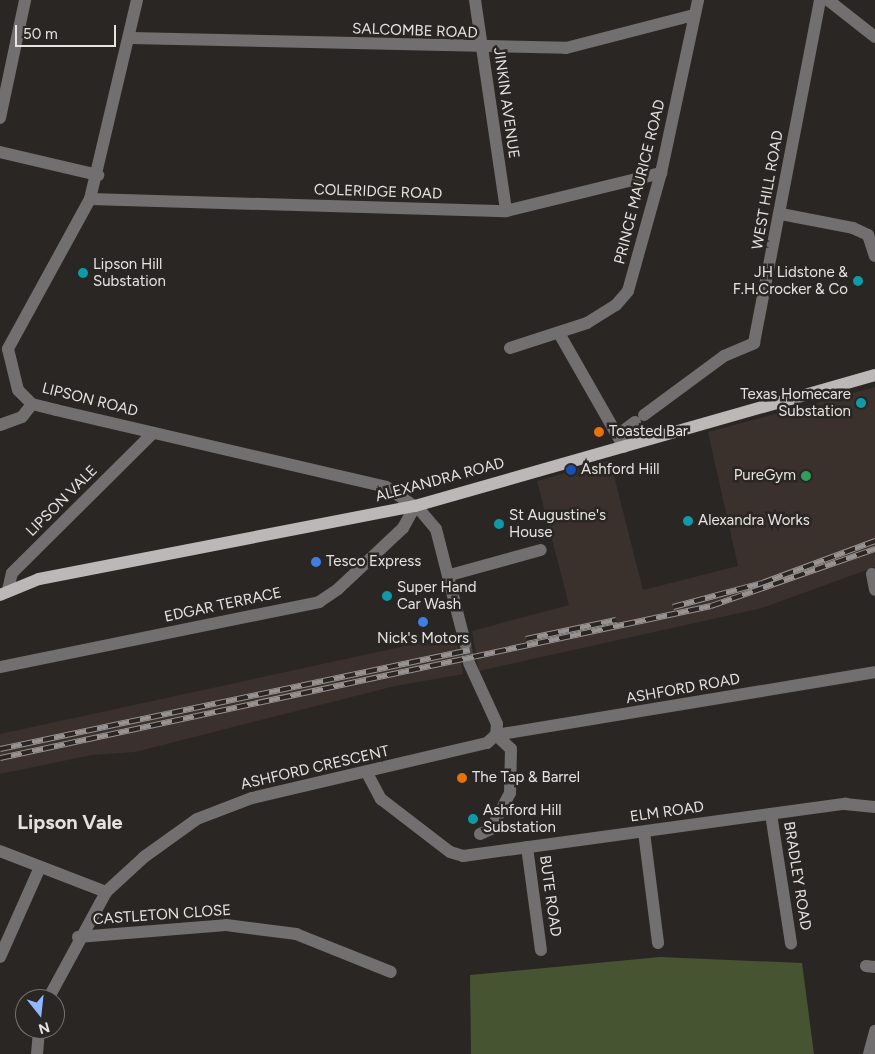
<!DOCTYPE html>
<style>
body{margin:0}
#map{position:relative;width:875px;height:1054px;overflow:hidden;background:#2a2624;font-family:Figtree,sans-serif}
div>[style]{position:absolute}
.built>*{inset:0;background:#3a302c}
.green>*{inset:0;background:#475432}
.minor-tunnel>*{height:12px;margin-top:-6px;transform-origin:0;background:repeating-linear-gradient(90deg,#464241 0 12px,transparent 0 18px)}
.minor>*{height:12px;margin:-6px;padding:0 6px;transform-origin:6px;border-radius:6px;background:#716f6f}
.major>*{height:12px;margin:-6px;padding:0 6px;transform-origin:6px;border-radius:6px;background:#bcb8b7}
.rail>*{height:5.5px;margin-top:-2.75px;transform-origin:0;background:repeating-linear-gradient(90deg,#2a2624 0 11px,#969392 0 22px);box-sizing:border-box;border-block:1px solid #969392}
.dots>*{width:14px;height:14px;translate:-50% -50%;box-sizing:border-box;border:2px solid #2a2624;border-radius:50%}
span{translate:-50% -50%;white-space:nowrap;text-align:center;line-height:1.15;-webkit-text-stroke:5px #2a2624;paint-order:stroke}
.street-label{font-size:15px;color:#e6e4e3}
.poi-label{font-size:15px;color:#e6e4e3}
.left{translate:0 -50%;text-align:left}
.right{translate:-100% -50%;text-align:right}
.district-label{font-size:20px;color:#e6e1df;font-weight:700}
.north{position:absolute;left:15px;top:989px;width:50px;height:50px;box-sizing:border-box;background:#2a2624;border:1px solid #757270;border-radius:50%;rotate:164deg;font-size:14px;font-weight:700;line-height:20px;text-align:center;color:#e6e4e3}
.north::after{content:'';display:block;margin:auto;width:18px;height:22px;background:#8fb8fd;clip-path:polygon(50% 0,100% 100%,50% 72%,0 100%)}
.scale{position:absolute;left:15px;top:25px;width:101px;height:22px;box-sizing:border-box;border:2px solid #e6e4e3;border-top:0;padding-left:6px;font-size:15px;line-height:18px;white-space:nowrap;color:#e6e4e3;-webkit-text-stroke:4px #2a2624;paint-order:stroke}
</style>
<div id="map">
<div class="built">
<div style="clip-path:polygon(875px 387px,875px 567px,762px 608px,479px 671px,472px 631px,569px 605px,537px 481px,610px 460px,643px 590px,738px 566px,708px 432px)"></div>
<div style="clip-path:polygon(456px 635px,463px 674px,395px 686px,135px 752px,92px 755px,0 774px,0 734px)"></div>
</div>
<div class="green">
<div style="clip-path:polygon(660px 957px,802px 963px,814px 1054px,471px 1054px,470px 975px)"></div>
</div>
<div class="minor-tunnel">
<div style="left:465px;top:643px;width:20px;rotate:79deg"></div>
</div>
<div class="minor">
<div style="left:137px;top:0;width:204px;rotate:103.3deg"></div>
<div style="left:90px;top:199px;width:171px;rotate:118.7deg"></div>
<div style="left:8px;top:349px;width:42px;rotate:76.3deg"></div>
<div style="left:18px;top:390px;width:20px;rotate:45deg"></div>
<div style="left:32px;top:404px;width:25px;rotate:14deg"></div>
<div style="left:56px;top:410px;width:339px;rotate:13.1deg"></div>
<div style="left:386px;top:487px;width:40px;rotate:34deg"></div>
<div style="left:419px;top:509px;width:26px;rotate:50deg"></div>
<div style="left:436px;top:529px;width:118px;rotate:75.7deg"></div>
<div style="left:475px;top:0;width:213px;rotate:81.6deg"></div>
<div style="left:828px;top:0;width:60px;rotate:38.2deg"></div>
<div style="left:131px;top:38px;width:435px;rotate:1.3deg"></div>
<div style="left:566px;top:48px;width:132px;rotate:-14.5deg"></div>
<div style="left:0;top:118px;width:121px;rotate:-78deg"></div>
<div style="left:0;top:152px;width:101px;rotate:13.2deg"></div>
<div style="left:90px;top:199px;width:416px;rotate:1.7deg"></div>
<div style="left:506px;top:211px;width:160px;rotate:-13.8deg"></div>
<div style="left:781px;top:214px;width:73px;rotate:11deg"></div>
<div style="left:853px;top:228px;width:17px;rotate:25deg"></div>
<div style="left:868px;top:235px;width:22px;rotate:72deg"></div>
<div style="left:560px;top:335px;width:129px;rotate:60.3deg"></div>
<div style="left:510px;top:348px;width:81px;rotate:-18deg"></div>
<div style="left:587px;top:323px;width:34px;rotate:-32deg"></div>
<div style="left:616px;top:305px;width:18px;rotate:-49deg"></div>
<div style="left:628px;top:291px;width:123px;rotate:-74.4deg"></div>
<div style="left:661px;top:173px;width:177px;rotate:-77.9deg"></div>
<div style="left:644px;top:415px;width:99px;rotate:-36.4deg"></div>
<div style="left:724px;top:356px;width:33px;rotate:-23deg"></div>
<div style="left:754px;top:343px;width:349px;rotate:-79.1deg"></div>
<div style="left:0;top:425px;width:23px;rotate:-20deg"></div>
<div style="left:22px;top:417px;width:16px;rotate:-52deg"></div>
<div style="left:619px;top:434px;width:20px;rotate:-37deg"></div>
<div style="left:872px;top:574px;width:16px;rotate:79deg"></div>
<div style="left:450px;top:575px;width:94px;rotate:-15.4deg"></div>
<div style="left:8px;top:590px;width:17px;rotate:-77deg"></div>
<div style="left:12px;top:573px;width:199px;rotate:-44.8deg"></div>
<div style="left:469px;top:663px;width:67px;rotate:65.3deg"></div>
<div style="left:497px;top:724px;width:11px;rotate:95deg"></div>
<div style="left:0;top:667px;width:326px;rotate:-11.5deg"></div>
<div style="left:319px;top:602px;width:23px;rotate:-34deg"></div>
<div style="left:338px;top:589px;width:89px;rotate:-43.2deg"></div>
<div style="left:403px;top:528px;width:25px;rotate:-61deg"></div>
<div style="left:496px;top:735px;width:384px;rotate:-9.4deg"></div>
<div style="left:367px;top:773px;width:30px;rotate:62deg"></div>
<div style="left:381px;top:799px;width:87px;rotate:37.5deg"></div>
<div style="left:450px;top:852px;width:14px;rotate:17deg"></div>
<div style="left:463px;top:856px;width:386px;rotate:-7.8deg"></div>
<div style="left:845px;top:804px;width:30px;rotate:6deg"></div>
<div style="left:771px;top:814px;width:131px;rotate:81.2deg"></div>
<div style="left:644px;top:832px;width:112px;rotate:82.8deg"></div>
<div style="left:480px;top:834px;width:12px;rotate:-24deg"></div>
<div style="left:491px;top:829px;width:41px;rotate:-62.2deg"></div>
<div style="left:510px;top:793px;width:44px;rotate:-88.7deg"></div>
<div style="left:511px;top:749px;width:21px;rotate:-137deg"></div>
<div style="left:527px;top:847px;width:104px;rotate:82.3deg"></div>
<div style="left:0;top:851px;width:114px;rotate:21.1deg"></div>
<div style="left:78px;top:937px;width:148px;rotate:-4.6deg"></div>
<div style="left:226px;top:925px;width:71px;rotate:7.3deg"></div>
<div style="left:296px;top:934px;width:102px;rotate:21.8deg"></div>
<div style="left:0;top:957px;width:98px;rotate:-66deg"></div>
<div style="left:866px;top:966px;width:9px;rotate:6deg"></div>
<div style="left:48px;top:999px;width:122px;rotate:-61.5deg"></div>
<div style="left:106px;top:892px;width:52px;rotate:-42.6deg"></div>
<div style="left:144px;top:857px;width:65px;rotate:-35.6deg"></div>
<div style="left:197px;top:819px;width:59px;rotate:-20.9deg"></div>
<div style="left:252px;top:798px;width:241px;rotate:-13.2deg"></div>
<div style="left:487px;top:743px;width:12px;rotate:-42deg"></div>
<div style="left:37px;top:1054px;width:25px;rotate:-85deg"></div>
<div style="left:869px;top:1054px;width:24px;rotate:-75deg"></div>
</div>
<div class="major">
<div style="left:0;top:595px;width:42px;rotate:-22.3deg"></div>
<div style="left:39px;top:579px;width:383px;rotate:-11deg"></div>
<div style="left:415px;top:506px;width:478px;rotate:-15.9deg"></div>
</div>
<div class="rail">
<div style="left:673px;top:607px;width:92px;rotate:-15.1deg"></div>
<div style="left:762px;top:583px;width:121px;rotate:-20.4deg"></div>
<div style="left:526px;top:639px;width:92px;rotate:-11.9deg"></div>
<div style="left:0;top:749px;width:480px;rotate:-11.9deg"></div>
<div style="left:0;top:758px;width:727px;rotate:-12.07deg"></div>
<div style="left:711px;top:606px;width:174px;rotate:-19.2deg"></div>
</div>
<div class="dots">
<div style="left:83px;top:273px;background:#0f9aa8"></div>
<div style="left:858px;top:281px;background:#0f9aa8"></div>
<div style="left:861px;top:403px;background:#0f9aa8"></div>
<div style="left:599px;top:432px;background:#e8710a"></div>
<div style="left:571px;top:470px;background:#1a4fb4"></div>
<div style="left:806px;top:476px;background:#2e9e5b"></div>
<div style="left:688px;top:521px;background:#0f9aa8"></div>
<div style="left:499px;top:524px;background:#0f9aa8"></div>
<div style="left:316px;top:562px;background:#3f7fe0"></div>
<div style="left:387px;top:596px;background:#0f9aa8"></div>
<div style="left:423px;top:622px;background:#3f7fe0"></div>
<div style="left:462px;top:778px;background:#e8710a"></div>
<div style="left:473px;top:819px;background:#0f9aa8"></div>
</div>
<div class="street-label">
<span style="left:415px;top:31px;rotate:2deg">SALCOMBE ROAD</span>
<span style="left:506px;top:103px;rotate:82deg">JINKIN AVENUE</span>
<span style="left:640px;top:182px;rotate:-76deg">PRINCE MAURICE ROAD</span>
<span style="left:768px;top:190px;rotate:-80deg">WEST HILL ROAD</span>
<span style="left:378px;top:192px;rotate:2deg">COLERIDGE ROAD</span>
<span style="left:90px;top:400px;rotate:14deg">LIPSON ROAD</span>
<span style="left:440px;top:480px;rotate:-15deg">ALEXANDRA ROAD</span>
<span style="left:62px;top:501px;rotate:-45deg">LIPSON VALE</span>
<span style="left:223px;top:605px;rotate:-12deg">EDGAR TERRACE</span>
<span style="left:683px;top:689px;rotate:-10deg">ASHFORD ROAD</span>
<span style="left:315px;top:768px;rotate:-13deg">ASHFORD CRESCENT</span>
<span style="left:667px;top:812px;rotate:-8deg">ELM ROAD</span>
<span style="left:797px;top:876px;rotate:81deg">BRADLEY ROAD</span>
<span style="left:550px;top:896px;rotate:82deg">BUTE ROAD</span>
<span style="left:162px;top:915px;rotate:-4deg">CASTLETON CLOSE</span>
</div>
<div class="poi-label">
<span class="left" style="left:93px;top:273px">Lipson Hill<br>Substation</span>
<span class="right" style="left:848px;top:281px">JH Lidstone &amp;<br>F.H.Crocker &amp; Co</span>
<span class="right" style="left:851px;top:403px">Texas Homecare<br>Substation</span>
<span class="left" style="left:609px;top:432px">Toasted Bar</span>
<span class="left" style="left:581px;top:470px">Ashford Hill</span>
<span class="right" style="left:796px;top:476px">PureGym</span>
<span class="left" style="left:509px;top:524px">St Augustine's<br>House</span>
<span class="left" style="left:698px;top:521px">Alexandra Works</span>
<span class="left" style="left:326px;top:562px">Tesco Express</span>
<span class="left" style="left:397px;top:596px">Super Hand<br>Car Wash</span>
<span style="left:423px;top:639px">Nick's Motors</span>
<span class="left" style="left:472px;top:778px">The Tap &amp; Barrel</span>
<span class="left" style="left:483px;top:819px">Ashford Hill<br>Substation</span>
</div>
<div class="district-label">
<span style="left:70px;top:822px">Lipson Vale</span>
</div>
<div class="north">N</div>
<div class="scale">50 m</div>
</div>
